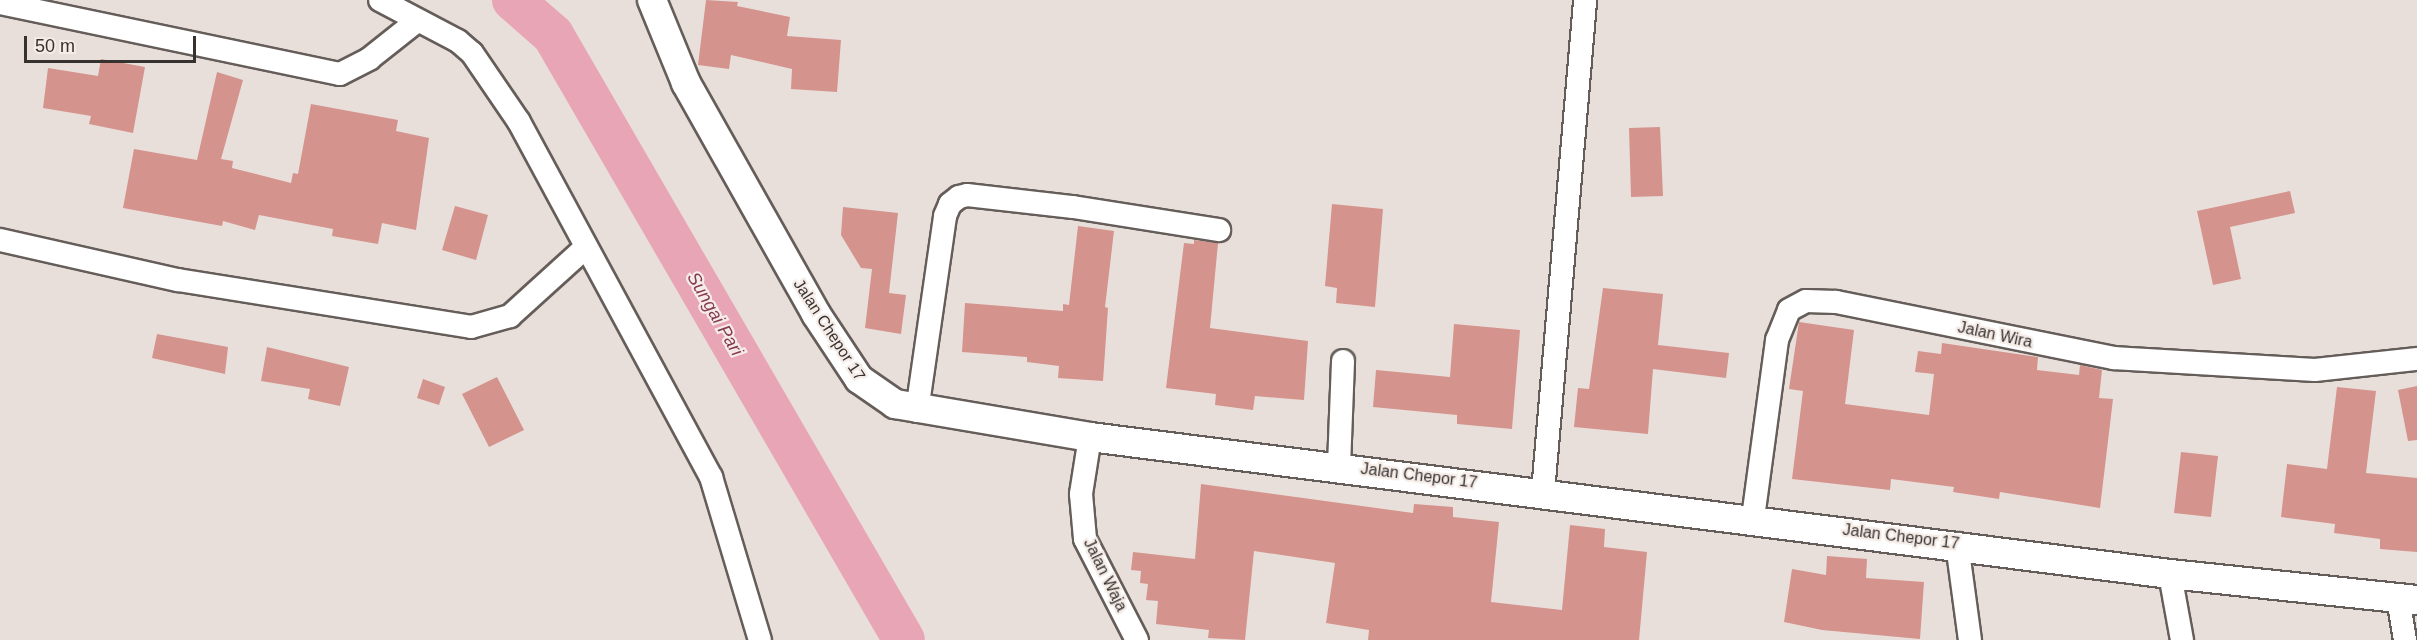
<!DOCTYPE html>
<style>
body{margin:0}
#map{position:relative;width:2417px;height:640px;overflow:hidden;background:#e9dfda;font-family:Arial,sans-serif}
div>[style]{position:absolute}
.river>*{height:42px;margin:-21px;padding:0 21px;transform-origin:21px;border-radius:21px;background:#e7a5b5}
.building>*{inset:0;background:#d4938d}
.roads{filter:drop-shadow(2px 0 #655d59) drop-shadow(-2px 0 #655d59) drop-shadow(0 2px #655d59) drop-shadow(0 -2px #655d59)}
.minor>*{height:22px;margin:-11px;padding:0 11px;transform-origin:11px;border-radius:11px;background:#fff}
.tertiary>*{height:28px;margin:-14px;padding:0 14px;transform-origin:14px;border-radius:14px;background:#fff}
span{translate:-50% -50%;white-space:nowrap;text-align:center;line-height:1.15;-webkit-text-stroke:4.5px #f6ece7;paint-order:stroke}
.street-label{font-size:16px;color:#353230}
.water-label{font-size:18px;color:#853850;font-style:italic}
.scale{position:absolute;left:24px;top:36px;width:172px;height:27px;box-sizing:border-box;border:3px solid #353230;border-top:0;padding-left:8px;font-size:18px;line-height:21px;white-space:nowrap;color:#353230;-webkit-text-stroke:4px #f6ece7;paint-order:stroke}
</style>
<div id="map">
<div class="river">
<div style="left:513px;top:0;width:53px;rotate:41.2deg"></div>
<div style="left:553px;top:35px;width:699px;rotate:59.88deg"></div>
</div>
<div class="building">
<div style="clip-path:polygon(706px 0,738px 2px,737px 6px,790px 17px,787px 36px,841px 40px,837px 92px,791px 89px,792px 69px,731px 55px,729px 69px,698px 65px)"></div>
<div style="clip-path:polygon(101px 59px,145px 67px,133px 133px,89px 124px,91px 116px,43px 108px,48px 68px,98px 76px)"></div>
<div style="clip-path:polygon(217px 72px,243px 80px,221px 159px,233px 161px,232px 168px,291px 183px,293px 173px,298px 174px,311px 104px,398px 120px,396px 131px,429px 138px,416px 230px,382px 223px,378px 244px,332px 236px,333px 229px,259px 215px,255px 230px,223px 221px,222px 226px,123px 208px,134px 149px,197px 160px)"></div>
<div style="clip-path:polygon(1660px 127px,1663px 196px,1631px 197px,1629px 128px)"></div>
<div style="clip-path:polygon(2290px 191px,2295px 213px,2230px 227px,2241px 279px,2213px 285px,2197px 211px)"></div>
<div style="clip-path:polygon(1332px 204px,1383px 209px,1375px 307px,1336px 303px,1337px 288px,1325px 286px)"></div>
<div style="clip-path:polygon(455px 206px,488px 215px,476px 260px,442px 250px)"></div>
<div style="clip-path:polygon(843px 207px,898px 213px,889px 293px,906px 295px,901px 334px,865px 328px,872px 269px,861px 268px,841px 235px)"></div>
<div style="clip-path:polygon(1078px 226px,1114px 231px,1105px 307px,1108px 308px,1103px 381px,1058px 378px,1059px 366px,1027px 362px,1027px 357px,962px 352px,965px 303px,1063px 311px,1063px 304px,1069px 305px)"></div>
<div style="clip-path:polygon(1194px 240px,1218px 243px,1210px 328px,1308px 341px,1304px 400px,1255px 396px,1253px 410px,1215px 405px,1216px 394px,1166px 388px,1184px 243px,1194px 244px)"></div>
<div style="clip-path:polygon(1603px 288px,1663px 294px,1658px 345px,1729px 353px,1726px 378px,1653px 369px,1648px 434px,1574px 427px,1578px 388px,1589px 389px)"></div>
<div style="clip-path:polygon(1799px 322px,1854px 330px,1845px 404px,1929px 415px,1934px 374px,1915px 372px,1918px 351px,1941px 354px,1942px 343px,2038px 357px,2037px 370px,2079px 375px,2080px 365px,2102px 370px,2099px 398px,2113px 399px,2100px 508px,2000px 492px,1999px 499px,1953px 492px,1954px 487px,1891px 479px,1890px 490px,1792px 479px,1803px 391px,1789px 389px)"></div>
<div style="clip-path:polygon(1454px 324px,1520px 330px,1512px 429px,1457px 424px,1457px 415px,1373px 407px,1376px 370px,1450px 377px)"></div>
<div style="clip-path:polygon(157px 334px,228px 347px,225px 374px,152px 358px)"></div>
<div style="clip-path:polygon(267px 347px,349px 367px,340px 406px,308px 399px,310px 389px,261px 381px)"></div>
<div style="clip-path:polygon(497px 377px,524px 430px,489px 447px,462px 394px)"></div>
<div style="clip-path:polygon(423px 379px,445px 387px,439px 405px,417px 398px)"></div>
<div style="clip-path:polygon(2417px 386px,2417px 440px,2408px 441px,2398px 390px)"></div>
<div style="clip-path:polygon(2337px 387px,2376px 391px,2366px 473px,2417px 478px,2417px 552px,2380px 549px,2380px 539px,2334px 533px,2335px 524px,2281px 517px,2287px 464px,2327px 469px)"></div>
<div style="clip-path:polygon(2181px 452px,2218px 456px,2211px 517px,2174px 513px)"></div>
<div style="clip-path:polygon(1201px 484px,1413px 513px,1414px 504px,1453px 507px,1453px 517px,1499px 522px,1491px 602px,1562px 610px,1570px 525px,1605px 529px,1604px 547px,1647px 552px,1639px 640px,1368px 640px,1369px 630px,1326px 623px,1335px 563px,1254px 551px,1245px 640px,1208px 638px,1209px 630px,1156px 624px,1158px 601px,1146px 600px,1148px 584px,1140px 583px,1141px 571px,1131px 570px,1133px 552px,1195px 559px)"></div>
<div style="clip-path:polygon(1827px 556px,1867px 559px,1866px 578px,1924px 582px,1920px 639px,1822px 630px,1784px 622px,1792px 569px,1826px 575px)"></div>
</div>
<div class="roads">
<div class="minor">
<div style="left:380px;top:0;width:88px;rotate:27.7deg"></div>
<div style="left:458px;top:41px;width:18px;rotate:41deg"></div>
<div style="left:472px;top:53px;width:83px;rotate:55.7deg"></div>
<div style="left:519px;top:122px;width:404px;rotate:61.6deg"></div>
<div style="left:711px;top:477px;width:170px;rotate:73.3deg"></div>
<div style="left:0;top:3px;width:347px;rotate:11.8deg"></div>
<div style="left:340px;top:74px;width:33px;rotate:-27deg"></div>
<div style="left:369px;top:59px;width:61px;rotate:-38.4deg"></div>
<div style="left:0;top:240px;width:182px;rotate:12.7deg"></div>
<div style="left:178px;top:280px;width:297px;rotate:9.1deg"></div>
<div style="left:471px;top:327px;width:41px;rotate:-15.8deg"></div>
<div style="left:510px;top:316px;width:101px;rotate:-42.2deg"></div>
<div style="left:917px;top:411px;width:197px;rotate:-81.8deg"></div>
<div style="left:945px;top:216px;width:13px;rotate:-67deg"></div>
<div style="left:950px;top:204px;width:11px;rotate:-38deg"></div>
<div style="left:959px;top:197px;width:8px;rotate:-14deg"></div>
<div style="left:967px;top:195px;width:107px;rotate:6.5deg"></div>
<div style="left:1073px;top:207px;width:148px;rotate:9deg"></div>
<div style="left:1090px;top:437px;width:58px;rotate:99deg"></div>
<div style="left:1081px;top:494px;width:45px;rotate:84.9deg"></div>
<div style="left:1085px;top:539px;width:114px;rotate:62.8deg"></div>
<div style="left:1339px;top:466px;width:105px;rotate:-87.8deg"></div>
<div style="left:1543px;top:492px;width:494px;rotate:-85.1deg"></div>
<div style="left:1753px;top:518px;width:180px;rotate:-82.3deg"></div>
<div style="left:1777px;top:340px;width:32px;rotate:-68deg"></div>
<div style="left:1789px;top:310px;width:19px;rotate:-28deg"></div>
<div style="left:1806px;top:301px;width:30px;rotate:2deg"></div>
<div style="left:1836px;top:302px;width:283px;rotate:11.4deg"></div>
<div style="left:2113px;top:358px;width:202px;rotate:3.4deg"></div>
<div style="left:2315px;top:370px;width:103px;rotate:-6.2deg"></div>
<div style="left:1957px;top:544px;width:97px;rotate:82.3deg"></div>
<div style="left:2170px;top:574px;width:67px;rotate:79.7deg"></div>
<div style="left:2398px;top:598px;width:43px;rotate:80.5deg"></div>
</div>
<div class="tertiary">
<div style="left:652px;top:0;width:90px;rotate:67.7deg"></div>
<div style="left:686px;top:83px;width:265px;rotate:60.6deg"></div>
<div style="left:816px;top:314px;width:78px;rotate:56.5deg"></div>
<div style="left:859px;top:379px;width:44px;rotate:34.8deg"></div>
<div style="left:895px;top:404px;width:198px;rotate:9.6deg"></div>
<div style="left:1090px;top:437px;width:1089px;rotate:7.23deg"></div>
<div style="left:2170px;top:574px;width:248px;rotate:6deg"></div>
</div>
</div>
<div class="street-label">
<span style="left:829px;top:330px;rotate:57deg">Jalan Chepor 17</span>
<span style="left:1995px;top:335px;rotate:12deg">Jalan Wira</span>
<span style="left:1419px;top:476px;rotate:7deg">Jalan Chepor 17</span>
<span style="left:1901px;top:537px;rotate:7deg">Jalan Chepor 17</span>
<span style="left:1105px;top:575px;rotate:64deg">Jalan Waja</span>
</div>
<div class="water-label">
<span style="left:715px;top:314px;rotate:60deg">Sungai Pari</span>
</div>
<div class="scale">50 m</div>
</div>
